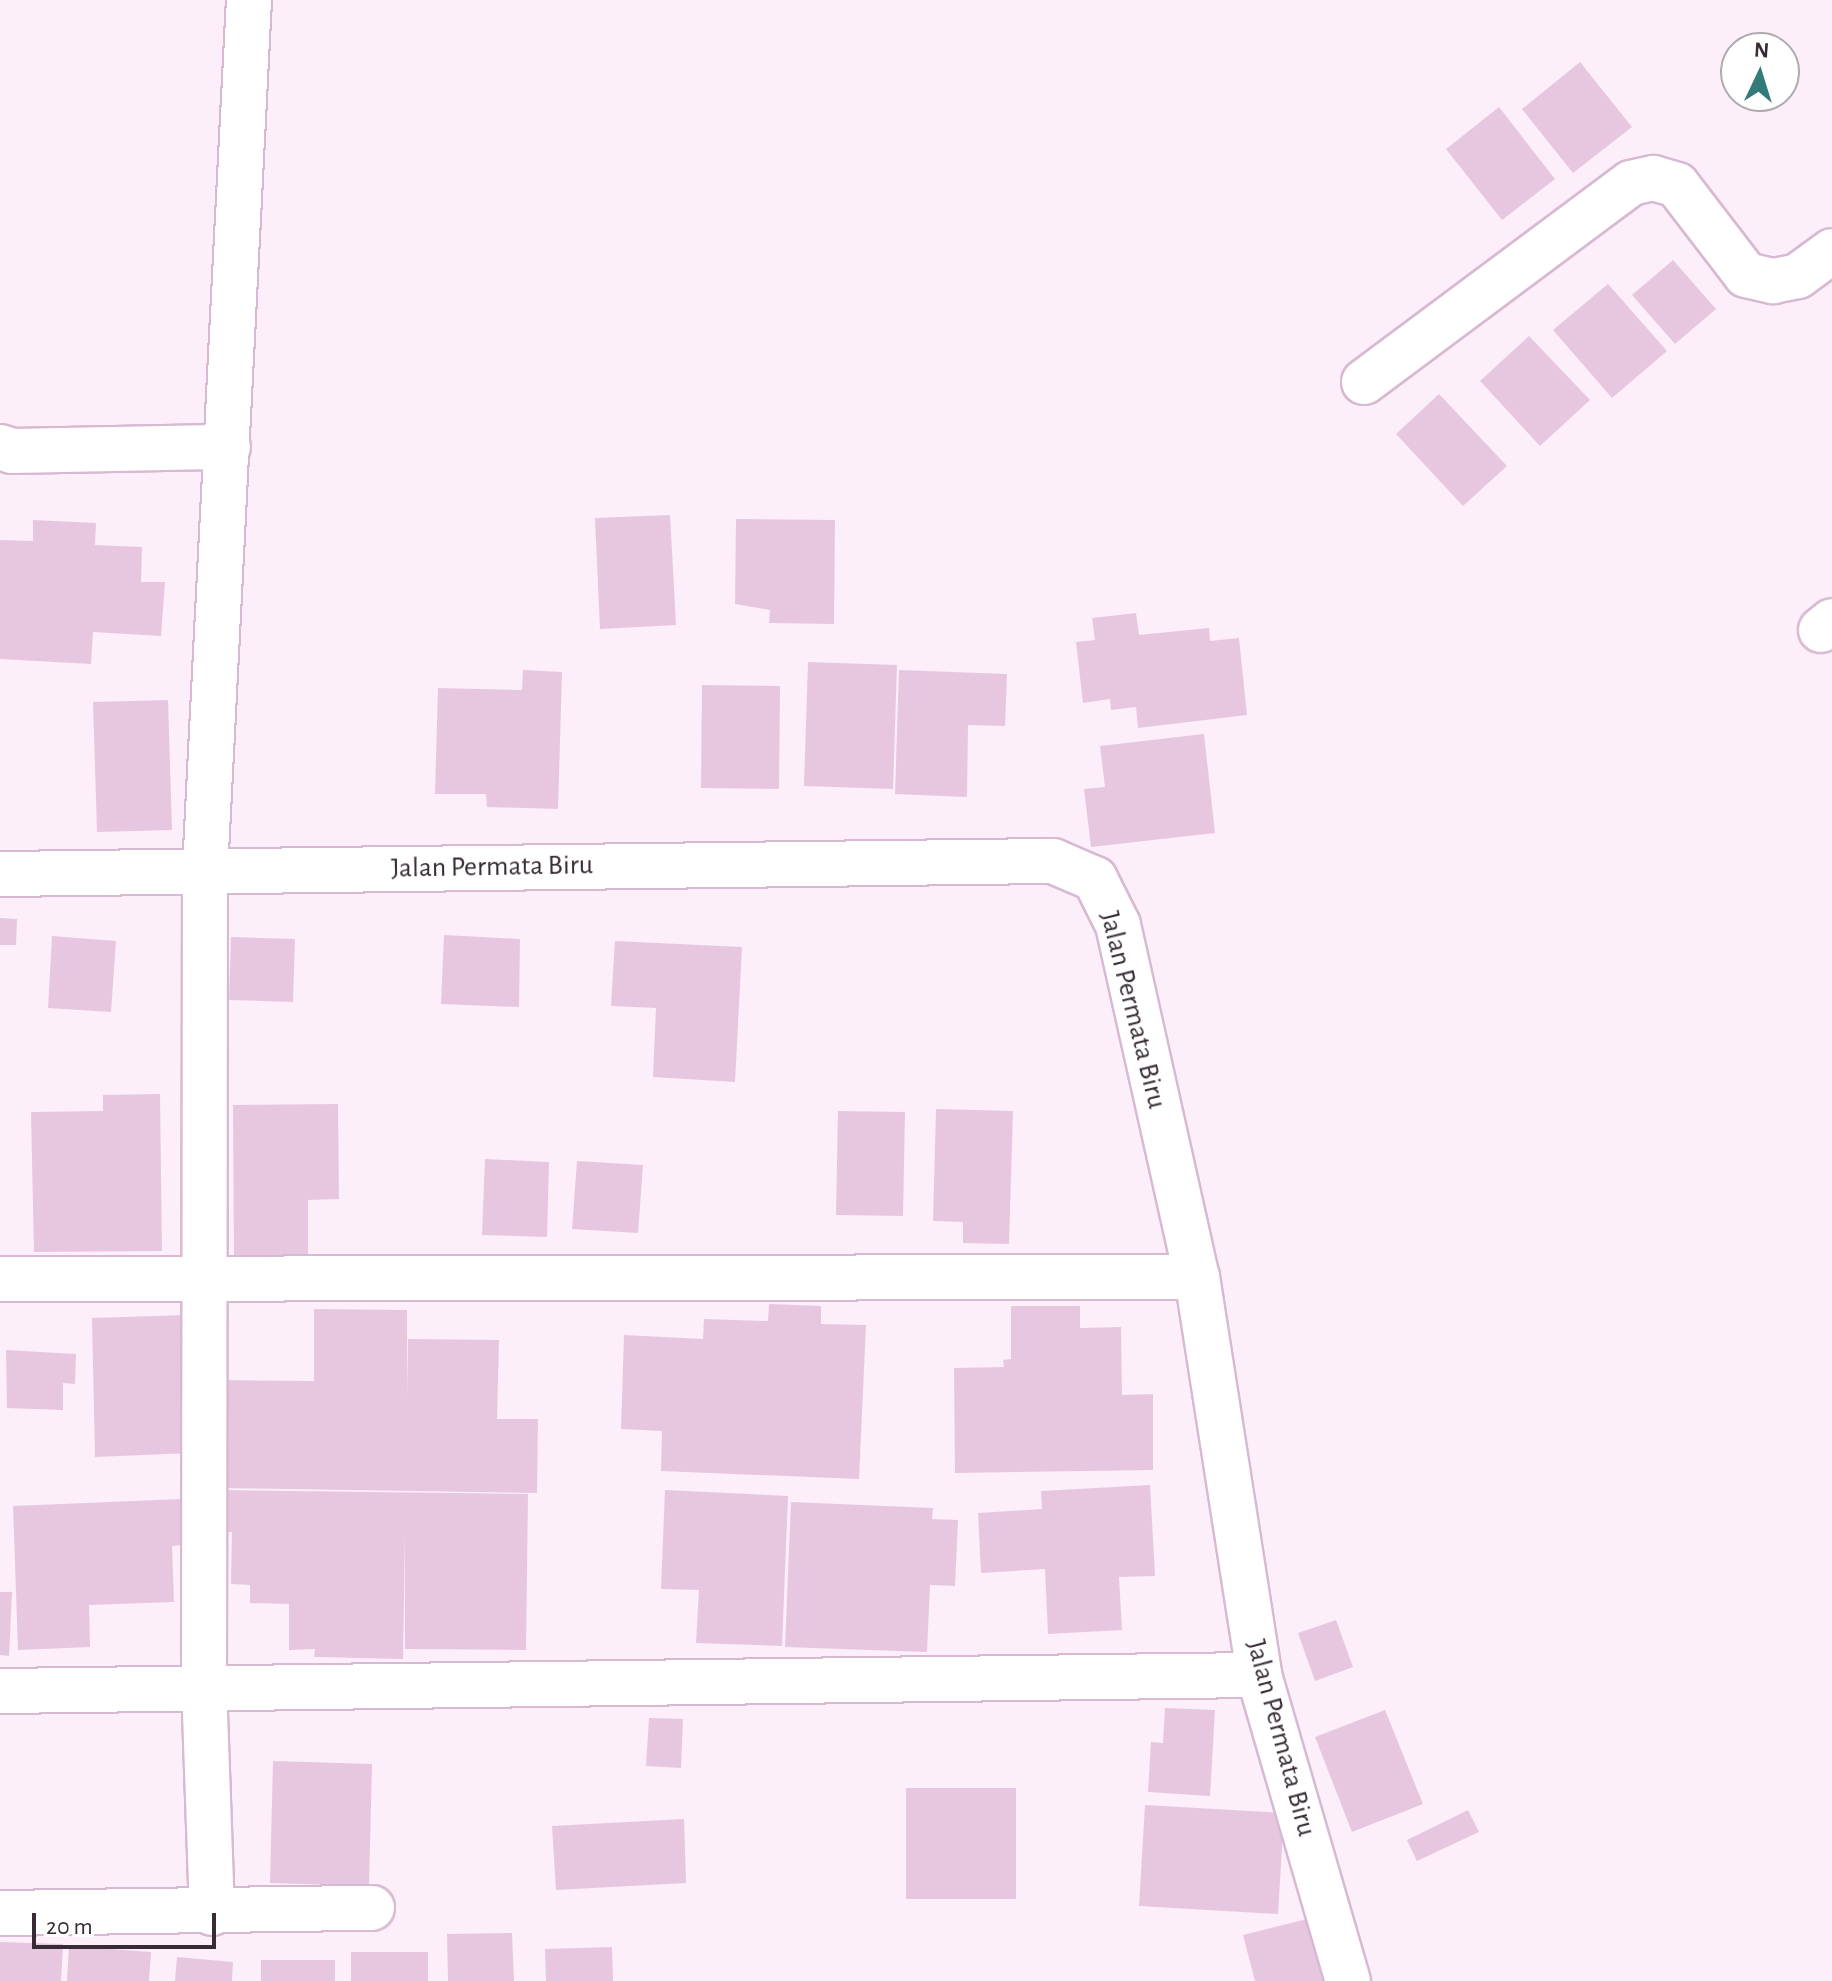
<!DOCTYPE html>
<style>
body{margin:0}
#map{position:relative;width:1832px;height:1981px;overflow:hidden;background:#fceff9;font-family:"Alegreya Sans",sans-serif}
div>[style]{position:absolute}
.building>*{inset:0;background:#e7c7e0}
.roads{filter:drop-shadow(2px 0 #d8b9d2) drop-shadow(-2px 0 #d8b9d2) drop-shadow(0 2px #d8b9d2) drop-shadow(0 -2px #d8b9d2)}
.street>*{height:44px;margin:-22px;padding:0 22px;transform-origin:22px;border-radius:22px;background:#fff}
span{translate:-50% -50%;white-space:nowrap;text-align:center;line-height:1.15;-webkit-text-stroke:6px #fff;paint-order:stroke}
.street-label{font-size:28px;color:#382b35}
.north{position:absolute;left:1720px;top:32px;width:80px;height:80px;box-sizing:border-box;background:#fff;border:2px solid #afaaae;border-radius:50%;rotate:4deg;font-size:22px;font-weight:700;line-height:32px;text-align:center;color:#382b35}
.north::after{content:'';display:block;margin:auto;width:28px;height:36px;background:#327b78;clip-path:polygon(50% 0,100% 100%,50% 72%,0 100%)}
.scale{position:absolute;left:32px;top:1913px;width:184px;height:36px;box-sizing:border-box;border:4px solid #382b35;border-top:0;padding-left:10px;font-size:24px;line-height:28px;white-space:nowrap;color:#382b35;-webkit-text-stroke:6px #fff;paint-order:stroke}
</style>
<div id="map">
<div class="building">
<div style="clip-path:polygon(1580px 62px,1632px 127px,1573px 173px,1522px 109px)"></div>
<div style="clip-path:polygon(1499px 107px,1555px 179px,1502px 220px,1446px 149px)"></div>
<div style="clip-path:polygon(1673px 260px,1716px 309px,1675px 344px,1632px 295px)"></div>
<div style="clip-path:polygon(1608px 284px,1667px 351px,1612px 398px,1553px 330px)"></div>
<div style="clip-path:polygon(1529px 336px,1590px 400px,1540px 446px,1480px 381px)"></div>
<div style="clip-path:polygon(1439px 394px,1507px 466px,1463px 506px,1396px 434px)"></div>
<div style="clip-path:polygon(670px 515px,676px 625px,600px 629px,595px 518px)"></div>
<div style="clip-path:polygon(736px 519px,835px 520px,834px 624px,769px 623px,770px 610px,735px 604px)"></div>
<div style="clip-path:polygon(33px 520px,96px 523px,95px 545px,142px 547px,141px 582px,165px 582px,161px 636px,93px 632px,91px 664px,0 659px,0 540px,33px 541px)"></div>
<div style="clip-path:polygon(1136px 613px,1139px 635px,1209px 628px,1210px 641px,1239px 638px,1247px 715px,1138px 728px,1136px 707px,1111px 710px,1110px 699px,1083px 703px,1076px 642px,1095px 640px,1092px 618px)"></div>
<div style="clip-path:polygon(808px 662px,897px 665px,893px 789px,804px 786px)"></div>
<div style="clip-path:polygon(523px 670px,562px 672px,558px 809px,487px 807px,486px 794px,435px 794px,438px 688px,522px 690px)"></div>
<div style="clip-path:polygon(899px 670px,1007px 674px,1005px 726px,968px 725px,967px 797px,895px 794px)"></div>
<div style="clip-path:polygon(702px 685px,780px 686px,779px 789px,701px 788px)"></div>
<div style="clip-path:polygon(168px 700px,172px 830px,97px 832px,93px 702px)"></div>
<div style="clip-path:polygon(1204px 734px,1215px 833px,1091px 847px,1084px 789px,1105px 787px,1100px 746px)"></div>
<div style="clip-path:polygon(0 918px,17px 919px,16px 945px,0 945px)"></div>
<div style="clip-path:polygon(444px 935px,520px 939px,519px 1007px,441px 1004px)"></div>
<div style="clip-path:polygon(52px 936px,116px 941px,111px 1012px,48px 1008px)"></div>
<div style="clip-path:polygon(231px 937px,295px 939px,293px 1002px,229px 1000px)"></div>
<div style="clip-path:polygon(615px 941px,742px 947px,735px 1082px,653px 1077px,656px 1008px,611px 1006px)"></div>
<div style="clip-path:polygon(160px 1094px,162px 1251px,34px 1252px,31px 1112px,103px 1111px,103px 1095px)"></div>
<div style="clip-path:polygon(338px 1104px,339px 1199px,308px 1200px,308px 1255px,234px 1256px,233px 1105px)"></div>
<div style="clip-path:polygon(936px 1109px,1013px 1111px,1009px 1244px,963px 1243px,963px 1222px,933px 1221px)"></div>
<div style="clip-path:polygon(838px 1111px,905px 1112px,903px 1216px,836px 1215px)"></div>
<div style="clip-path:polygon(485px 1159px,549px 1162px,547px 1237px,482px 1235px)"></div>
<div style="clip-path:polygon(577px 1161px,643px 1165px,638px 1233px,572px 1229px)"></div>
<div style="clip-path:polygon(769px 1304px,821px 1306px,821px 1324px,866px 1325px,859px 1479px,661px 1471px,662px 1431px,621px 1429px,624px 1335px,703px 1339px,704px 1319px,768px 1321px)"></div>
<div style="clip-path:polygon(1011px 1306px,1080px 1306px,1080px 1328px,1121px 1327px,1122px 1395px,1153px 1394px,1153px 1470px,955px 1473px,954px 1368px,1004px 1367px,1003px 1360px,1011px 1359px)"></div>
<div style="clip-path:polygon(314px 1309px,407px 1310px,407px 1397px,408px 1339px,499px 1340px,497px 1419px,538px 1419px,537px 1493px,216px 1488px,218px 1380px,314px 1381px)"></div>
<div style="clip-path:polygon(187px 1315px,192px 1453px,95px 1457px,92px 1318px)"></div>
<div style="clip-path:polygon(6px 1350px,76px 1354px,75px 1384px,63px 1383px,63px 1410px,7px 1408px)"></div>
<div style="clip-path:polygon(1150px 1485px,1155px 1576px,1119px 1577px,1122px 1630px,1048px 1634px,1045px 1569px,981px 1573px,978px 1513px,1042px 1509px,1041px 1491px)"></div>
<div style="clip-path:polygon(216px 1490px,528px 1494px,526px 1650px,405px 1649px,405px 1533px,403px 1659px,314px 1657px,315px 1649px,289px 1650px,289px 1604px,250px 1603px,250px 1585px,231px 1584px,232px 1532px,215px 1532px)"></div>
<div style="clip-path:polygon(665px 1490px,788px 1496px,782px 1646px,696px 1643px,699px 1590px,661px 1589px)"></div>
<div style="clip-path:polygon(182px 1499px,183px 1545px,172px 1546px,174px 1602px,89px 1605px,90px 1647px,18px 1650px,13px 1506px)"></div>
<div style="clip-path:polygon(791px 1502px,933px 1508px,932px 1519px,958px 1520px,955px 1586px,930px 1585px,927px 1652px,785px 1647px)"></div>
<div style="clip-path:polygon(0 1592px,12px 1592px,9px 1656px,0 1655px)"></div>
<div style="clip-path:polygon(1336px 1620px,1353px 1667px,1315px 1681px,1298px 1633px)"></div>
<div style="clip-path:polygon(1165px 1708px,1215px 1710px,1210px 1796px,1148px 1792px,1151px 1742px,1163px 1743px)"></div>
<div style="clip-path:polygon(1385px 1710px,1423px 1804px,1352px 1832px,1315px 1737px)"></div>
<div style="clip-path:polygon(649px 1718px,683px 1719px,681px 1768px,646px 1766px)"></div>
<div style="clip-path:polygon(273px 1761px,372px 1764px,369px 1886px,270px 1883px)"></div>
<div style="clip-path:polygon(906px 1788px,1016px 1788px,1016px 1899px,906px 1899px)"></div>
<div style="clip-path:polygon(1145px 1805px,1284px 1813px,1278px 1914px,1139px 1906px)"></div>
<div style="clip-path:polygon(1468px 1810px,1479px 1832px,1417px 1861px,1407px 1840px)"></div>
<div style="clip-path:polygon(684px 1819px,686px 1883px,556px 1890px,552px 1826px)"></div>
<div style="clip-path:polygon(1319px 1916px,1335px 1981px,1255px 1981px,1243px 1935px)"></div>
<div style="clip-path:polygon(512px 1933px,514px 1981px,448px 1981px,447px 1934px)"></div>
<div style="clip-path:polygon(0 1942px,63px 1944px,61px 1981px,0 1981px)"></div>
<div style="clip-path:polygon(69px 1946px,151px 1952px,149px 1981px,67px 1981px)"></div>
<div style="clip-path:polygon(612px 1947px,613px 1981px,546px 1981px,545px 1949px)"></div>
<div style="clip-path:polygon(351px 1952px,428px 1952px,428px 1981px,351px 1981px)"></div>
<div style="clip-path:polygon(177px 1957px,233px 1962px,232px 1981px,175px 1981px)"></div>
<div style="clip-path:polygon(261px 1960px,335px 1960px,335px 1981px,261px 1981px)"></div>
</div>
<div class="roads">
<div class="street">
<div style="left:1364px;top:382px;width:333px;rotate:-36.7deg"></div>
<div style="left:1631px;top:183px;width:23px;rotate:-13deg"></div>
<div style="left:1653px;top:178px;width:25px;rotate:16deg"></div>
<div style="left:1677px;top:185px;width:113px;rotate:52.5deg"></div>
<div style="left:1746px;top:275px;width:28px;rotate:13deg"></div>
<div style="left:1773px;top:281px;width:25px;rotate:-11deg"></div>
<div style="left:1798px;top:276px;width:42px;rotate:-36.3deg"></div>
<div style="left:0;top:447px;width:13px;rotate:18deg"></div>
<div style="left:12px;top:451px;width:216px;rotate:-1.1deg"></div>
<div style="left:1821px;top:630px;width:14px;rotate:-39deg"></div>
<div style="left:0;top:874px;width:1053px;rotate:-0.71deg"></div>
<div style="left:1053px;top:861px;width:46px;rotate:23.2deg"></div>
<div style="left:1095px;top:879px;width:51px;rotate:63.4deg"></div>
<div style="left:1118px;top:925px;width:361px;rotate:77.4deg"></div>
<div style="left:1197px;top:1277px;width:403px;rotate:81.1deg"></div>
<div style="left:1259px;top:1675px;width:319px;rotate:73.8deg"></div>
<div style="left:0;top:1279px;width:1197px;rotate:-0.1deg"></div>
<div style="left:0;top:1691px;width:1259px;rotate:-0.73deg"></div>
<div style="left:0;top:1913px;width:372px;rotate:-0.8deg"></div>
<div style="left:212px;top:1913px;width:228px;rotate:-92deg"></div>
<div style="left:204px;top:1685px;width:814px;rotate:-89.93deg"></div>
<div style="left:205px;top:871px;width:872px;rotate:-87.11deg"></div>
</div>
</div>
<div class="street-label">
<span style="left:492px;top:867px;rotate:-1deg">Jalan Permata Biru</span>
<span style="left:1133px;top:1010px;rotate:76deg">Jalan Permata Biru</span>
<span style="left:1281px;top:1738px;rotate:75deg">Jalan Permata Biru</span>
</div>
<div class="north">N</div>
<div class="scale">20 m</div>
</div>
